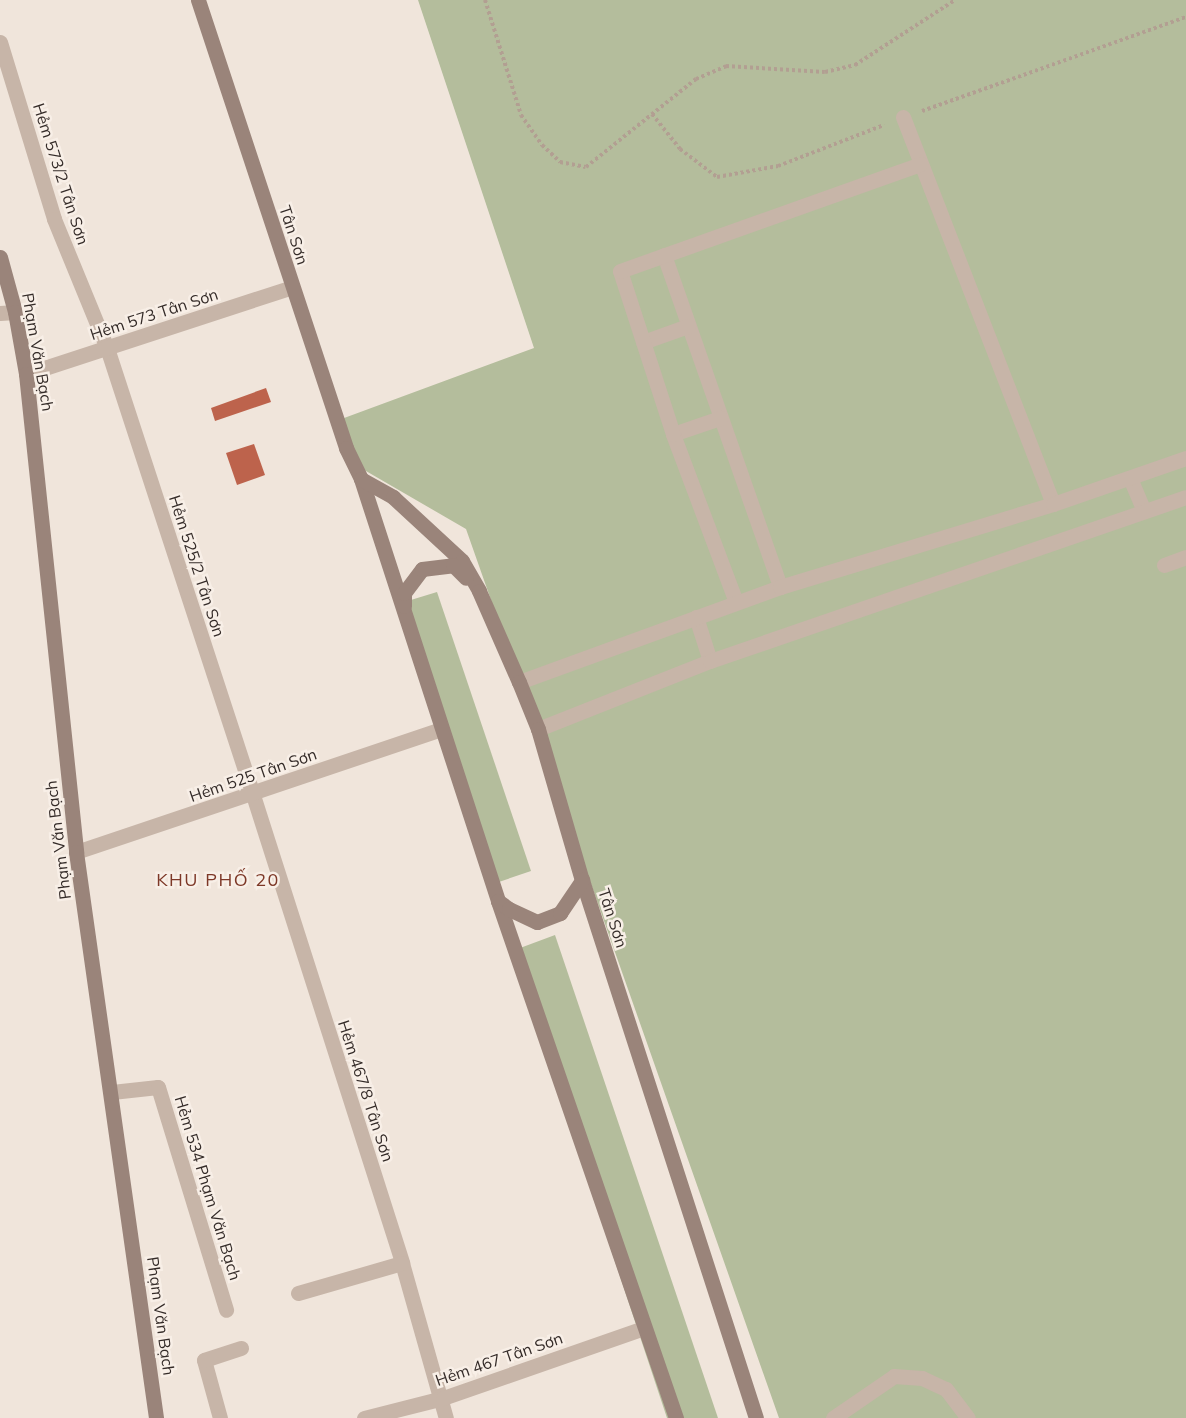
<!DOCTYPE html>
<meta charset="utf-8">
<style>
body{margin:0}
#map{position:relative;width:1186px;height:1418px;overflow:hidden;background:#f0e5db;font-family:Mulish,sans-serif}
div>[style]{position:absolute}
.green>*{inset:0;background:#b4bd9c}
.building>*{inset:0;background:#bd634c}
.path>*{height:4px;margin-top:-2px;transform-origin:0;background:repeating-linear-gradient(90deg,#b29f92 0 3px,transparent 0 6px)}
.lane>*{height:15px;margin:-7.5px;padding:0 7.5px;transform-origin:7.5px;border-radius:7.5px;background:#c7b5a8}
.street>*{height:15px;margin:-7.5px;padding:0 7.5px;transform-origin:7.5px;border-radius:7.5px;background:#c7b5a8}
.secondary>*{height:15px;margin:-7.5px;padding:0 7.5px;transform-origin:7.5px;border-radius:7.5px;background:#9a847a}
span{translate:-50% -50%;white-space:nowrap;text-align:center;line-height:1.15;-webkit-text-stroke:5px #f8efe7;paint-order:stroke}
.street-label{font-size:16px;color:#342b28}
.neighbourhood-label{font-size:18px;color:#7d3827;letter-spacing:1.5px}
</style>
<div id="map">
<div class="green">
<div style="clip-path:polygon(418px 0,1186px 0,1186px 1418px,779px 1418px,466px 529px,347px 460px,336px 421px,534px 348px)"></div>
<div style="clip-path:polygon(437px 592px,531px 871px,493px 884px,401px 603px)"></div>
<div style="clip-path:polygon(555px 935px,718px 1418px,667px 1418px,512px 951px)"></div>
</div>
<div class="building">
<div style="clip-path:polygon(266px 388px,271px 402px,215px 421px,211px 408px)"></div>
<div style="clip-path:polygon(254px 444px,265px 475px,237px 485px,226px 453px)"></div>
</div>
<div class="path">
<div style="left:485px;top:0;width:121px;rotate:72.6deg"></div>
<div style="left:521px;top:115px;width:37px;rotate:55deg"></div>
<div style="left:542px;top:145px;width:25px;rotate:43deg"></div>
<div style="left:560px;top:162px;width:26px;rotate:11deg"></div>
<div style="left:586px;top:167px;width:141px;rotate:-38.7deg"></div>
<div style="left:696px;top:79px;width:33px;rotate:-23deg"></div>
<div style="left:726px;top:66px;width:99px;rotate:3.5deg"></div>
<div style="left:825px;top:72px;width:31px;rotate:-13deg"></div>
<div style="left:855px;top:65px;width:119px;rotate:-33deg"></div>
<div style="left:922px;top:111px;width:280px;rotate:-19.6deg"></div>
<div style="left:652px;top:114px;width:45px;rotate:51.3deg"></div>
<div style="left:680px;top:149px;width:46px;rotate:37.1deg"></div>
<div style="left:717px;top:177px;width:62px;rotate:-10.2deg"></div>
<div style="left:778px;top:166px;width:114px;rotate:-21.1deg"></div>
</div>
<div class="lane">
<div style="left:0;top:42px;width:185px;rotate:73deg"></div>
<div style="left:54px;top:219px;width:139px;rotate:67.7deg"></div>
<div style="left:107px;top:348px;width:470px;rotate:71.9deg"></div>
<div style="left:253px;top:795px;width:491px;rotate:72.3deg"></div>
<div style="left:402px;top:1263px;width:161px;rotate:74.2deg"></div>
<div style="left:903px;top:117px;width:415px;rotate:68.8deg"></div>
<div style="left:664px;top:255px;width:352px;rotate:70.7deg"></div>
<div style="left:0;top:313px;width:15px;rotate:-4deg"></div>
<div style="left:643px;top:342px;width:48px;rotate:-19.6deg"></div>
<div style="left:26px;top:374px;width:280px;rotate:-18.1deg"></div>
<div style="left:673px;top:434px;width:50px;rotate:-18.8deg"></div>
<div style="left:1164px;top:565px;width:23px;rotate:-20deg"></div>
<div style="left:736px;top:602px;width:179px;rotate:-110.6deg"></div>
<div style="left:673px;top:434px;width:171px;rotate:-108deg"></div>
<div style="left:620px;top:271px;width:319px;rotate:-19.6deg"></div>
<div style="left:76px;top:852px;width:385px;rotate:-18.6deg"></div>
<div style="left:112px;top:1092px;width:46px;rotate:-6.2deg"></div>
<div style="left:158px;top:1087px;width:233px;rotate:73deg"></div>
<div style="left:298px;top:1293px;width:108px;rotate:-16.1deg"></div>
<div style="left:220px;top:1418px;width:60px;rotate:-105.4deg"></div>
<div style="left:204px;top:1360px;width:39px;rotate:-18deg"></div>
<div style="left:364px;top:1418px;width:81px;rotate:-14.2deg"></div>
<div style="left:443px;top:1398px;width:213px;rotate:-19.2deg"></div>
<div style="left:833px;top:1418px;width:74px;rotate:-34.5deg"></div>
<div style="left:894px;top:1376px;width:28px;rotate:4deg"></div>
<div style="left:922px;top:1378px;width:26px;rotate:25deg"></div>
<div style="left:946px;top:1389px;width:36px;rotate:53deg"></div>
</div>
<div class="street">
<div style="left:1130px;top:478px;width:36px;rotate:67deg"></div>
<div style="left:696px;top:617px;width:46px;rotate:72.3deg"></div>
<div style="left:519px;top:682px;width:278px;rotate:-20deg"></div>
<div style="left:780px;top:587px;width:285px;rotate:-16.9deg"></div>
<div style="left:1053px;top:504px;width:141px;rotate:-19.1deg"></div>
<div style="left:538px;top:729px;width:185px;rotate:-21.6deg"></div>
<div style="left:710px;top:661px;width:503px;rotate:-19.01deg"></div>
</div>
<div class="secondary">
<div style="left:198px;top:0;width:472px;rotate:71.7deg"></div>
<div style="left:346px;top:448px;width:34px;rotate:64deg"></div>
<div style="left:361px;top:479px;width:444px;rotate:72deg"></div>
<div style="left:498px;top:901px;width:547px;rotate:71deg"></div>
<div style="left:0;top:257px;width:57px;rotate:74.7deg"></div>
<div style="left:15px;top:312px;width:63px;rotate:79.9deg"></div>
<div style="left:26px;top:374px;width:481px;rotate:84deg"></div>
<div style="left:76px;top:852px;width:572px;rotate:81.95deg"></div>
<div style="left:361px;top:479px;width:37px;rotate:29deg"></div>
<div style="left:393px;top:497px;width:94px;rotate:42.8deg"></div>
<div style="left:462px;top:561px;width:34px;rotate:60deg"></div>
<div style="left:479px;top:591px;width:99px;rotate:66.3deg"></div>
<div style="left:519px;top:682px;width:51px;rotate:68deg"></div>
<div style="left:538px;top:729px;width:157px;rotate:73.8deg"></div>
<div style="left:582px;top:880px;width:565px;rotate:72.08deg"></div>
<div style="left:404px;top:606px;width:13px;rotate:-90deg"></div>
<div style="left:404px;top:593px;width:30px;rotate:-53deg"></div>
<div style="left:422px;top:569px;width:31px;rotate:-7deg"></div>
<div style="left:453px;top:565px;width:18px;rotate:45deg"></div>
<div style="left:498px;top:901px;width:14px;rotate:36deg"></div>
<div style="left:509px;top:909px;width:31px;rotate:25deg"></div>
<div style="left:537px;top:922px;width:25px;rotate:-21deg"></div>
<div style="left:560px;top:913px;width:40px;rotate:-56deg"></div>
</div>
<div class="street-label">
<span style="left:61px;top:174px;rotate:72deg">Hẻm 573/2 Tân Sơn</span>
<span style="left:294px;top:235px;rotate:72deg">Tân Sơn</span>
<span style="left:154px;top:314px;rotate:-18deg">Hẻm 573 Tân Sơn</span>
<span style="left:38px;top:352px;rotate:80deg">Phạm Văn Bạch</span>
<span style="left:197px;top:566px;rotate:72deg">Hẻm 525/2 Tân Sơn</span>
<span style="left:253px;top:775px;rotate:-19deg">Hẻm 525 Tân Sơn</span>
<span style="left:58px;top:840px;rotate:-97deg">Phạm Văn Bạch</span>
<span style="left:613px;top:918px;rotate:72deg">Tân Sơn</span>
<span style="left:366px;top:1091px;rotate:72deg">Hẻm 467/8 Tân Sơn</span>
<span style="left:208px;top:1188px;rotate:73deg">Hẻm 534 Phạm Văn Bạch</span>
<span style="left:161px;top:1316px;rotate:82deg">Phạm Văn Bạch</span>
<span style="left:499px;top:1359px;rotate:-19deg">Hẻm 467 Tân Sơn</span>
</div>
<div class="neighbourhood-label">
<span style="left:218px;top:880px">KHU PHỐ 20</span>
</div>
</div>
